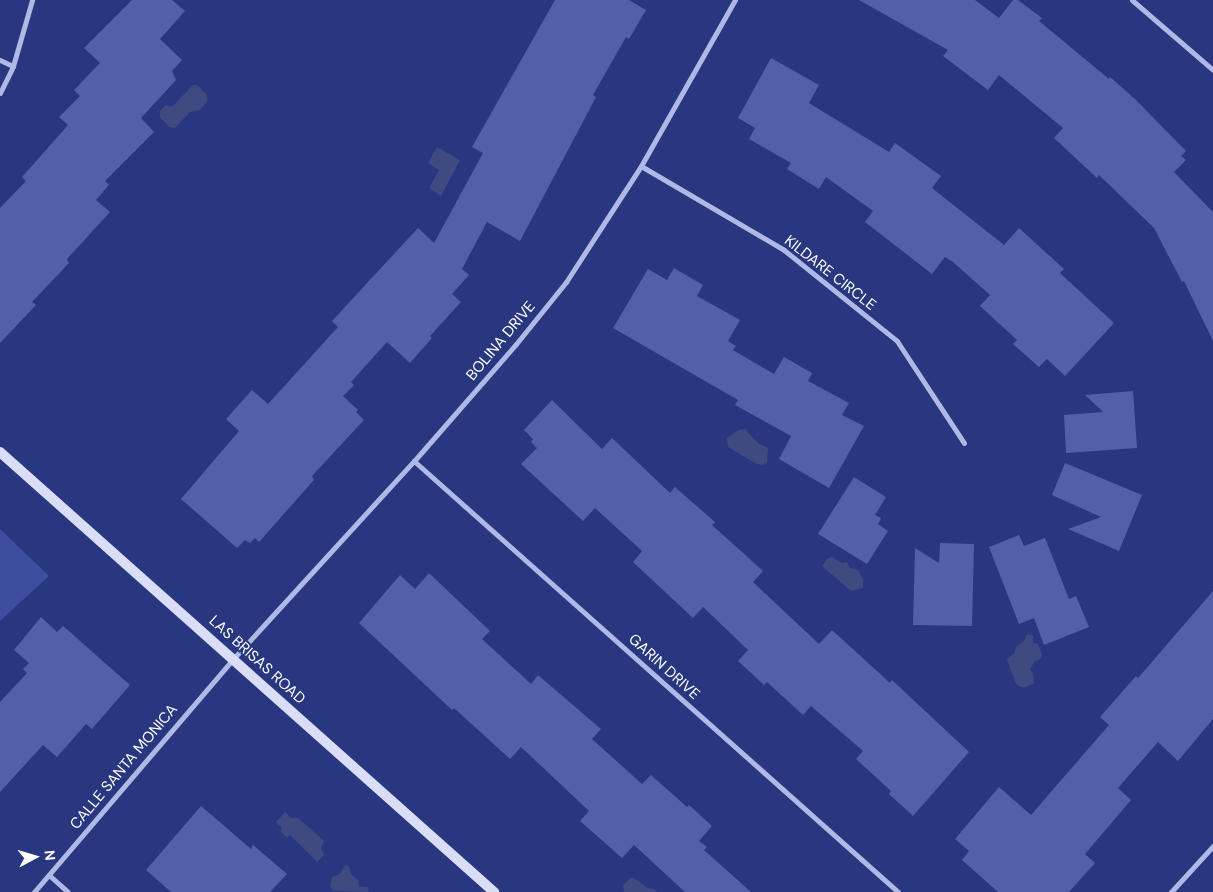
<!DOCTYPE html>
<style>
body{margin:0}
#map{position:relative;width:1213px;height:892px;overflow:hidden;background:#283780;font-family:"DM Sans",sans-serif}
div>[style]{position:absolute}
.green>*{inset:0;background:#3d4e9d}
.water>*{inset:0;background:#3f4a80}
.building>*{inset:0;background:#5160a8}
.street>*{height:5px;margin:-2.5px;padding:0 2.5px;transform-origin:2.5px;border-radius:2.5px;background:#b0b9e5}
.secondary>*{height:10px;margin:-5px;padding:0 5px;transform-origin:5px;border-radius:5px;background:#d9ddf5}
span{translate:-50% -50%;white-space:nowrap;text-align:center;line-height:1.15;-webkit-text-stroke:4px #283780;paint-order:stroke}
.street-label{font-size:15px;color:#fff}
.north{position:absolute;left:10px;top:832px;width:50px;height:50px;-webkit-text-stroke:4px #283780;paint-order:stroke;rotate:84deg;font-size:14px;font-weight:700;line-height:20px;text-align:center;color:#fff}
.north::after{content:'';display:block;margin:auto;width:18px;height:22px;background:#fff;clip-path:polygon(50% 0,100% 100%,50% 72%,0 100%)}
</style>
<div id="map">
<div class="green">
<div style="clip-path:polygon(0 529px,49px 576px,0 621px)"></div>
</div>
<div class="water">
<div style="clip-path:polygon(193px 85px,197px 85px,207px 95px,207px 102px,200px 110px,190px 112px,175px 128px,169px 127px,160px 117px,160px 111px,166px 105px,172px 107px)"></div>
<div style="clip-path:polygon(437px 147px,460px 160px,441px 196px,429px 188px,439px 170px,428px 163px)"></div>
<div style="clip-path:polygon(745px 429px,758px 443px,768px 448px,767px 463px,761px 465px,755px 463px,728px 447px,727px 438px,739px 430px)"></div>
<div style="clip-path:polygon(832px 557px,842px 563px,847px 562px,850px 568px,858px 570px,863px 579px,863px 588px,851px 591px,822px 566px,828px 558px)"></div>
<div style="clip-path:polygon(1027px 634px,1033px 635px,1033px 643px,1038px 644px,1042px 654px,1041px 659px,1034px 662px,1030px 670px,1033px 673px,1034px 683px,1026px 687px,1021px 687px,1016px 684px,1007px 659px,1014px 654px,1016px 647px,1024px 641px)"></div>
<div style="clip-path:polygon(285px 812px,291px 818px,298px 818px,324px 841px,321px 848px,324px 855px,317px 862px,290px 835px,287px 838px,280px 831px,282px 828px,276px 822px)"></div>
<div style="clip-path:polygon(345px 865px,349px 867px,351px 874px,358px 880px,359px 887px,367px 887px,369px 892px,333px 891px,330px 886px,332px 877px,340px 874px)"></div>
<div style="clip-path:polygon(630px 878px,634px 878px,648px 888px,654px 889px,657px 892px,624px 892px,623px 885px)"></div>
</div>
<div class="building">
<div style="clip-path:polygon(132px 0,172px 0,185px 11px,160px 39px,182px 60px,172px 71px,176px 80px,141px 118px,154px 132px,105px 181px,109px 185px,96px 200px,110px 212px,67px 259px,69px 263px,32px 302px,36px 305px,0 343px,0 208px,26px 181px,22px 177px,68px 125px,59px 117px,80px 96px,74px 90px,100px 63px,84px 48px)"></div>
<div style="clip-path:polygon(555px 0,629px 0,646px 10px,629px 39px,626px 37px,593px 95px,596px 97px,520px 241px,487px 222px,462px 269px,469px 275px,452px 294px,461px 302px,430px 336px,432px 338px,410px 363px,387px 342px,351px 382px,354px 385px,343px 396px,358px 410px,356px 412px,364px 420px,312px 476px,314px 480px,259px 542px,255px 538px,250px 543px,245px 540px,237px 548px,181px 499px,239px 431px,226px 419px,252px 390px,268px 404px,338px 327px,332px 321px,418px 228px,434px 243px,483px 153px,472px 147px)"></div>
<div style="clip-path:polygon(859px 0,975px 0,999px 18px,1013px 0,1018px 0,1042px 18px,1039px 21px,1109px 79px,1110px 77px,1135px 99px,1186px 151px,1181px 156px,1186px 160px,1174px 172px,1213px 212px,1213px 341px,1184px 281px,1182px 282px,1154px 228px,1099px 175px,1097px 178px,1054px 138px,1063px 128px,999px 75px,988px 90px,943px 56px,948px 50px)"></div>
<div style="clip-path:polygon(771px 58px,819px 85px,809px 103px,889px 152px,895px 143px,941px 176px,932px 188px,1004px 245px,1019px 228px,1064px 269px,1060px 273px,1114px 323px,1065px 376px,1047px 359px,1039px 367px,1013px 344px,1017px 340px,980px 306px,990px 295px,953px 262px,945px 257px,932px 274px,865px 222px,873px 211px,826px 177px,819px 189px,787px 169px,791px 163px,749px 139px,755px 128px,738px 118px)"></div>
<div style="clip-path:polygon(674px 268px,703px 285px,697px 296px,740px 320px,728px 341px,736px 346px,733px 350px,774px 374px,784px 357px,812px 373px,808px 381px,849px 403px,842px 415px,864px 426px,829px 488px,779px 459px,791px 436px,735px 405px,738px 400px,613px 328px,648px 269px,667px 280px)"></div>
<div style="clip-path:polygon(1133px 391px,1137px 448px,1066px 453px,1064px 415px,1103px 412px,1085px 395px)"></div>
<div style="clip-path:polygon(552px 400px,602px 449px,612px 438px,670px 493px,675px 487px,715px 522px,712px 525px,763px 571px,753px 582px,819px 644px,832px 630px,890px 683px,892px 680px,969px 752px,913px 816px,889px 794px,891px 791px,856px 759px,863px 751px,811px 706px,803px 715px,767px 682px,764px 685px,738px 661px,748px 650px,703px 607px,693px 618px,633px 562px,642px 551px,595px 508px,583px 521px,521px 464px,537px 448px,531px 442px,533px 439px,524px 430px)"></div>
<div style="clip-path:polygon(1065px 463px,1142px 495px,1119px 551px,1068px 529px,1101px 517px,1052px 495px)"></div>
<div style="clip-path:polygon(854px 477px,886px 497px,875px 515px,881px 518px,878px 524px,888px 531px,867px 564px,818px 534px)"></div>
<div style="clip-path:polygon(1019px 535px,1024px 546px,1045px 538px,1069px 599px,1076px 596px,1089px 627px,1044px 645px,1034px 618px,1019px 624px,989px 547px)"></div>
<div style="clip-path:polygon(940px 543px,974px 544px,972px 626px,913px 625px,915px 548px,939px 563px)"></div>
<div style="clip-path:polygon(429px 573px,490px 631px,482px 639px,531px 684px,538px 675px,601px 729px,592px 739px,642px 784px,651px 775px,687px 807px,689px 805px,712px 826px,699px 841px,707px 847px,704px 850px,751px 892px,685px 892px,634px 845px,622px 858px,580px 821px,589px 811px,521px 747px,510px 759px,454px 708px,452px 710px,359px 623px,400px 575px,415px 589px)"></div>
<div style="clip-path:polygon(1213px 591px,1213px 719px,1178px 761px,1158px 742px,1118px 788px,1131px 800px,1085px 854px,1095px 863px,1069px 892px,998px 892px,962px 860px,969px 851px,955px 839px,999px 787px,1031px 815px,1109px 725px,1100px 717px,1136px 676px,1138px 678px)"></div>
<div style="clip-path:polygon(41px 617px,57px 632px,63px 626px,130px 685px,92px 729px,86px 724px,57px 757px,43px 745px,0 792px,0 702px,27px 673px,23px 669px,29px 663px,14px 650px)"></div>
<div style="clip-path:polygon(201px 806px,251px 849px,253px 845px,287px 874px,270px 892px,171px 892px,146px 870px)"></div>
</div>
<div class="street">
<div style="left:1132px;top:0;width:107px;rotate:40.8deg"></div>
<div style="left:0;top:60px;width:14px;rotate:25deg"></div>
<div style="left:0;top:93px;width:30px;rotate:-64deg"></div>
<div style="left:13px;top:66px;width:69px;rotate:-73.9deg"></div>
<div style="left:641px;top:166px;width:166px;rotate:30.4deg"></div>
<div style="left:784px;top:250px;width:145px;rotate:38.8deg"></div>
<div style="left:897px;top:341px;width:122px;rotate:56.7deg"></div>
<div style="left:414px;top:461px;width:648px;rotate:41.68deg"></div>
<div style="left:49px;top:875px;width:25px;rotate:42deg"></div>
<div style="left:34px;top:892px;width:306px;rotate:-49.5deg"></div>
<div style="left:233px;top:659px;width:268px;rotate:-47.6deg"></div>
<div style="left:414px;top:461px;width:155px;rotate:-48.9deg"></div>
<div style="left:516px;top:344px;width:80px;rotate:-51.1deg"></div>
<div style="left:566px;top:282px;width:138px;rotate:-57.1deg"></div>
<div style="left:641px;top:166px;width:191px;rotate:-60.5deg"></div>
<div style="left:1171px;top:892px;width:62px;rotate:-47.6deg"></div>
</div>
<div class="secondary">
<div style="left:0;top:452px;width:662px;rotate:41.69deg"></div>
</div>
<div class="street-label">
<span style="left:830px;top:273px;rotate:38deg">KILDARE CIRCLE</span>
<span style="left:501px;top:341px;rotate:-50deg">BOLINA DRIVE</span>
<span style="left:257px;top:660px;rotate:42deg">LAS BRISAS ROAD</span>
<span style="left:664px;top:667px;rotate:42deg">GARIN DRIVE</span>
<span style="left:124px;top:767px;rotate:-50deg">CALLE SANTA MONICA</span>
</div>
<div class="north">N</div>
</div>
